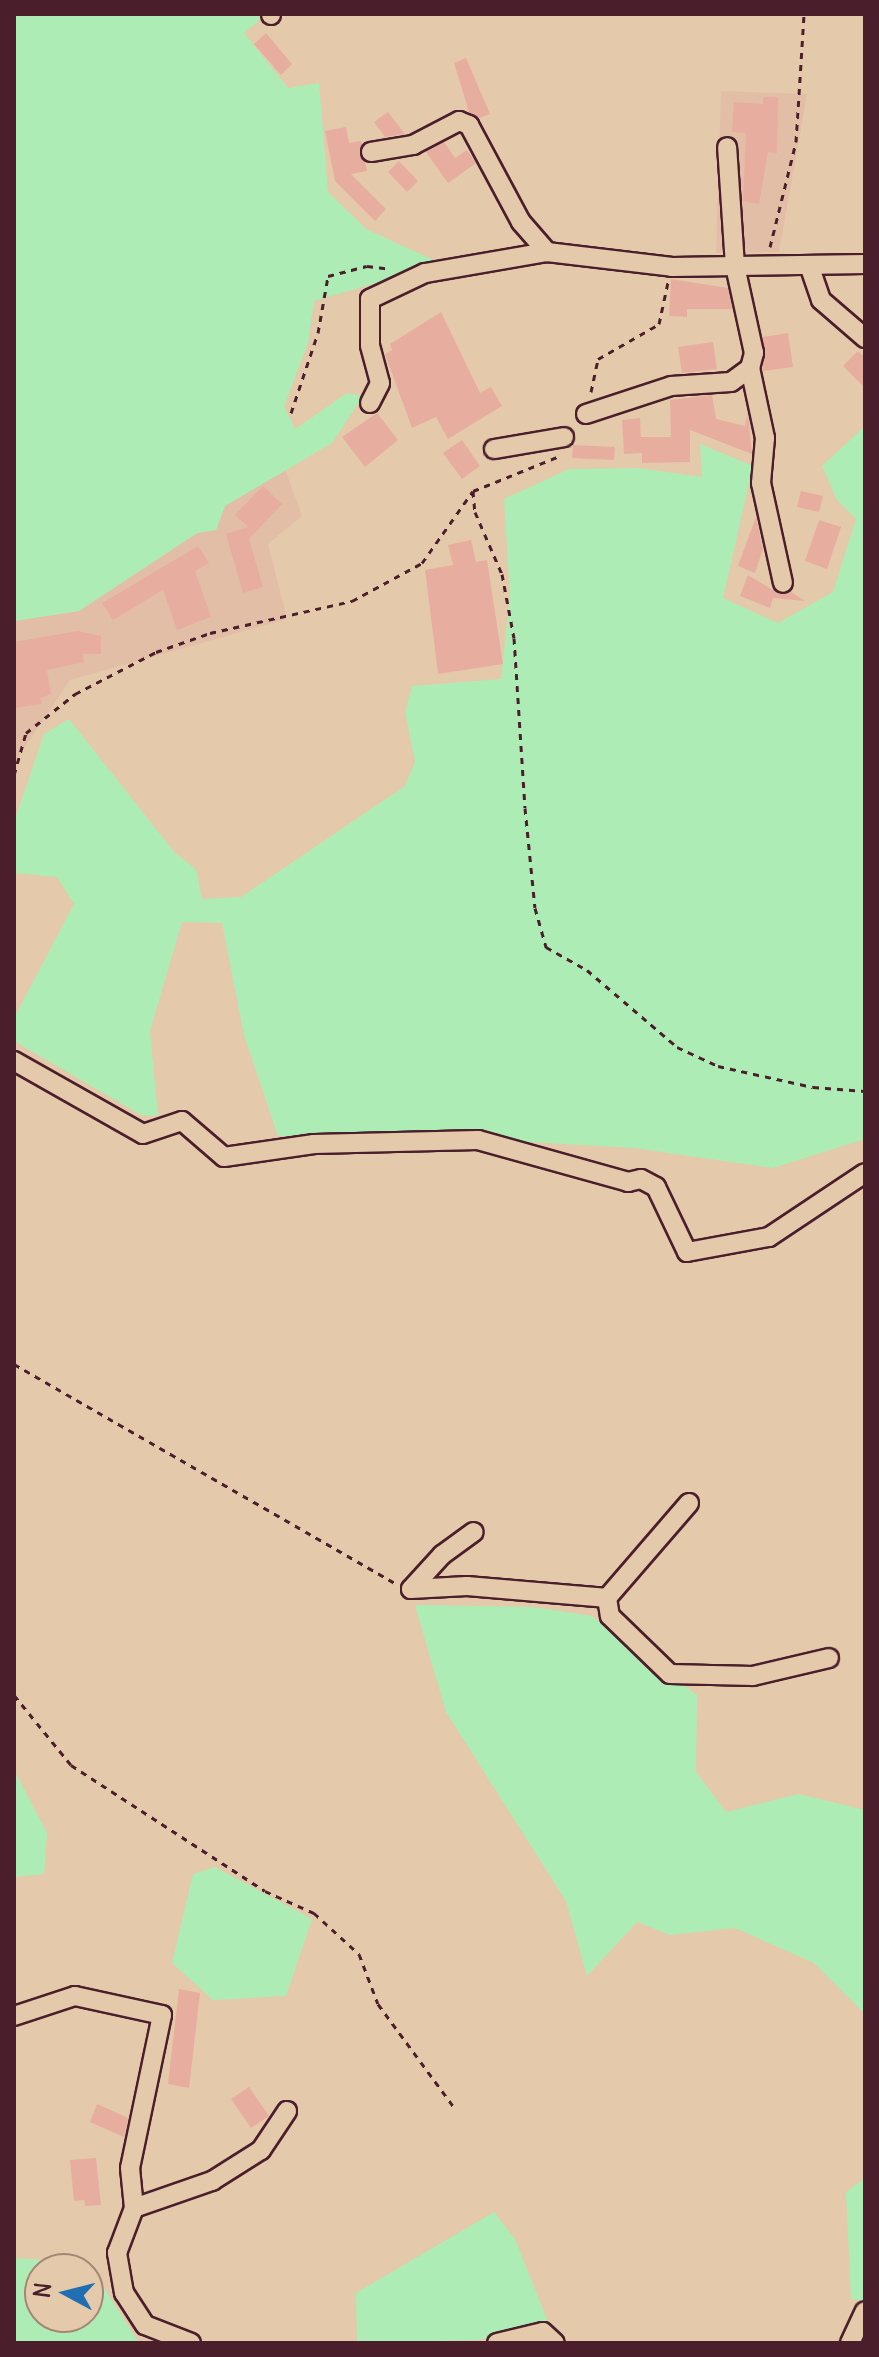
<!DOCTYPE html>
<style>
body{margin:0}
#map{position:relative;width:879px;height:2357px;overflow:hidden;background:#e4c9ab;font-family:Delius,sans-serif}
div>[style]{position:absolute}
.built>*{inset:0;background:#e2bea6}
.green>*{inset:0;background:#adedb5}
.building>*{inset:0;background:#e7aea0}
.path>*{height:3px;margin-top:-1.5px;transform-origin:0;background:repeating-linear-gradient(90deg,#4a1f2b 0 6px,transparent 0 12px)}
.roads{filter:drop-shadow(2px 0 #4a1f2b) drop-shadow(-2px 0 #4a1f2b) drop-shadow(0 2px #4a1f2b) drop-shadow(0 -2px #4a1f2b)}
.minor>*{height:18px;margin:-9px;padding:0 9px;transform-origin:9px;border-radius:9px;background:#e4c9ab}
span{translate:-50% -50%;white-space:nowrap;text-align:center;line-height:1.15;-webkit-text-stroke:6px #e4c9ab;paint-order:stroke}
.frame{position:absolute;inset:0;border:16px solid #4a1f2b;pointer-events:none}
.north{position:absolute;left:24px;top:2253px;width:80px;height:80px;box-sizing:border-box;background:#e4c9ab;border:2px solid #a68578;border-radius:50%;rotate:277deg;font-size:22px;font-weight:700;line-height:32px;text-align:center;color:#4a1f2b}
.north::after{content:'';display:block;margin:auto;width:28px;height:36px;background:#1f6fb2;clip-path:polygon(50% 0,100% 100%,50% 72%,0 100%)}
</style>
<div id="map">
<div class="built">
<div style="clip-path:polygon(721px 91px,807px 94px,779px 252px,716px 253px)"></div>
<div style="clip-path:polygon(284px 466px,302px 516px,268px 544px,287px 619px,70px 680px,14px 763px,14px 621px,79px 611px,197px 533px,216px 530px,224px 506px)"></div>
</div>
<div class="green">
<div style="clip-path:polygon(14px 14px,267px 14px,244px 33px,288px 88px,319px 83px,328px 192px,366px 229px,442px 264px,314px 301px,308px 343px,284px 406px,295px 429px,347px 393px,363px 396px,332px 443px,225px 506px,216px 530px,197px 533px,79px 611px,14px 621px)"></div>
<div style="clip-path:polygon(865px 426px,865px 1139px,773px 1168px,634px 1148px,410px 1135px,278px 1136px,244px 1035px,222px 923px,182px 922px,150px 1031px,158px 1116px,141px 1115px,14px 1041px,14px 1018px,74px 904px,57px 877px,14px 873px,14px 822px,44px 734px,69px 719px,175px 853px,196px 869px,202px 899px,241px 897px,405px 786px,415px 762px,405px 712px,412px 686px,501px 679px,510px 596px,504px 499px,569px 469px,639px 468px,702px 477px,700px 444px,753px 466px,723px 598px,778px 623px,833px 592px,856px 519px,837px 500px,822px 466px)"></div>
<div style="clip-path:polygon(415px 1605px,533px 1607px,592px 1616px,697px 1695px,696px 1772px,726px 1812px,798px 1794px,865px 1810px,865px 2014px,814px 1963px,735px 1928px,670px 1935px,637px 1922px,587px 1976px,566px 1901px,446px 1712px)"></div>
<div style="clip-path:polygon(14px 1770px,47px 1833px,44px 1874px,14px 1877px)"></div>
<div style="clip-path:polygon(215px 1867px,312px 1919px,286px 1996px,213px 2000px,172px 1963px,193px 1874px)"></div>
<div style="clip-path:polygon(865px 2178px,865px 2301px,851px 2299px,846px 2192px)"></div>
<div style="clip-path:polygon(494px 2212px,515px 2239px,550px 2327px,477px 2340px,357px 2343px,356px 2293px)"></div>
<div style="clip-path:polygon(evenodd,14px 2258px,88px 2263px,139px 2343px,14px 2343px,14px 2258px,40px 2269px,88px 2269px,88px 2317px,40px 2317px,40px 2269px)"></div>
</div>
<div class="building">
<div style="clip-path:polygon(266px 33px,292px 64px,281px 75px,254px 44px)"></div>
<div style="clip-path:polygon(466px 58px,490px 114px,479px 118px,469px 112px,454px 63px)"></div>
<div style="clip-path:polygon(763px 97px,778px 97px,777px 153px,768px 152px,759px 204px,743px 201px,746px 133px,732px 132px,734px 102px,763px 104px)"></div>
<div style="clip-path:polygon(388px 112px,405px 134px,385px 137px,374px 122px)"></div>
<div style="clip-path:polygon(346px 127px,349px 143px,361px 141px,367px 171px,351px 174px,386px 209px,375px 221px,335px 181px,325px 131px)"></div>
<div style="clip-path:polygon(444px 142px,455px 158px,467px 150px,476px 163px,448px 183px,426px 152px)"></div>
<div style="clip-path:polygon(399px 161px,418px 181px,407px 192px,388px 172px)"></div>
<div style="clip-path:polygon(671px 279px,728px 288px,732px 309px,687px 309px,687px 317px,669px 316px)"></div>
<div style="clip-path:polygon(441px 312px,480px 393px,491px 387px,502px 406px,448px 439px,436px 417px,412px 428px,385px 354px,392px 350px,390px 344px)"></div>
<div style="clip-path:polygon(788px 333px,793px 367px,763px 371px,763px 337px)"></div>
<div style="clip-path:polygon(713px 342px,717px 369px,682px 373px,678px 347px)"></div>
<div style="clip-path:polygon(858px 351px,865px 358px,865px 388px,843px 366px)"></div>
<div style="clip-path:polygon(712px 395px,716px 419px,745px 426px,748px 414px,752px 454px,690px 430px,690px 462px,642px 463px,642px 453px,624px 454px,622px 420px,640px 418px,641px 437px,671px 437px,670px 400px)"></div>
<div style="clip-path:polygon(377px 413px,398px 440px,365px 467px,342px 437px)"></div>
<div style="clip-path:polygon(462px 440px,480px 466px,462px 479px,443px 453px)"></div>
<div style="clip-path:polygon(573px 445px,615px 447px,614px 460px,572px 458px)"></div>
<div style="clip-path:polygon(263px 486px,282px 504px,249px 539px,263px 587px,243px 593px,226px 534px,248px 527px,235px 515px)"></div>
<div style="clip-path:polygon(801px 491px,823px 496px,819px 512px,797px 507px)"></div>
<div style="clip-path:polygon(756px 517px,763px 549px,755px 573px,738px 566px)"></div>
<div style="clip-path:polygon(819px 520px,841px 527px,827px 569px,805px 561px)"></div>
<div style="clip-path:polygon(471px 540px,476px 562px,487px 560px,503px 664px,438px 674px,425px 570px,453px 565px,448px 545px)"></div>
<div style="clip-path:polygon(198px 546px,209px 563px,195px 571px,211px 617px,177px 630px,163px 590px,113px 620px,102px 603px)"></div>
<div style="clip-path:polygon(748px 575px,779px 594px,791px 592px,805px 601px,773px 598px,770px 608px,740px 596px)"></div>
<div style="clip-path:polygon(78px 631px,101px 636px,101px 654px,83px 654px,84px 662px,47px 670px,51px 694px,40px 698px,42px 704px,14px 708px,14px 642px)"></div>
<div style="clip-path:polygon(179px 1989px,200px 1993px,189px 2088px,168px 2084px)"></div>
<div style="clip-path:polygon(249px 2087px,269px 2116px,251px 2128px,231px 2099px)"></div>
<div style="clip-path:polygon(97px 2104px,128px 2118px,124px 2137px,90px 2122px)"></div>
<div style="clip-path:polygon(96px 2158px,101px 2205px,85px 2206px,84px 2200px,74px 2201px,70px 2160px)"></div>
</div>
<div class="path">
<div style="left:770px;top:247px;width:108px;rotate:-76.1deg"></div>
<div style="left:796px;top:142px;width:128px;rotate:-86.4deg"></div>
<div style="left:591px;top:392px;width:34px;rotate:-78deg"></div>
<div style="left:598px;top:359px;width:70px;rotate:-29.8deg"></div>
<div style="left:659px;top:324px;width:43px;rotate:-77.9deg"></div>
<div style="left:291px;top:413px;width:84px;rotate:-71.4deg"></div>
<div style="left:318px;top:333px;width:58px;rotate:-80deg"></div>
<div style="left:328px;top:276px;width:40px;rotate:-14.4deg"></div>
<div style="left:367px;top:266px;width:23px;rotate:7deg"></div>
<div style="left:473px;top:491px;width:21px;rotate:85deg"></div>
<div style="left:475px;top:512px;width:68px;rotate:66.5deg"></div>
<div style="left:502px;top:574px;width:65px;rotate:79.4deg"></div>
<div style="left:514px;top:638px;width:170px;rotate:86.3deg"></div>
<div style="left:525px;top:808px;width:100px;rotate:84.3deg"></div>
<div style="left:535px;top:908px;width:41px;rotate:74.2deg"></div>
<div style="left:546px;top:947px;width:47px;rotate:29.3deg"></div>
<div style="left:587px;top:970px;width:118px;rotate:40.5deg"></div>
<div style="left:677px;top:1047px;width:45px;rotate:24.9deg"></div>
<div style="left:718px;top:1066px;width:97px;rotate:12.5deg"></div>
<div style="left:813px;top:1087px;width:52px;rotate:4.4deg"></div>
<div style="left:14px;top:775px;width:44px;rotate:-74.1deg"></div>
<div style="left:26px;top:733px;width:63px;rotate:-38.5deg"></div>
<div style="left:75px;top:694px;width:91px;rotate:-27.4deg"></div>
<div style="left:156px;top:652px;width:57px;rotate:-19.4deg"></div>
<div style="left:210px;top:633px;width:146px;rotate:-12.7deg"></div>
<div style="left:352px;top:601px;width:80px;rotate:-28.5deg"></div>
<div style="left:422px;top:563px;width:88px;rotate:-54.7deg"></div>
<div style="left:473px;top:491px;width:91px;rotate:-22deg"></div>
<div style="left:14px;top:1364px;width:441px;rotate:29.9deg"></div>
<div style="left:14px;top:1695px;width:90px;rotate:50.8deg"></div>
<div style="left:71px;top:1765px;width:231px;rotate:33deg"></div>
<div style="left:265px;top:1891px;width:54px;rotate:24.2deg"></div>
<div style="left:314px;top:1913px;width:61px;rotate:42.3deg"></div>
<div style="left:359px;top:1954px;width:53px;rotate:69.2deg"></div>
<div style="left:378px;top:2004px;width:128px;rotate:53.6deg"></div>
</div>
<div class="roads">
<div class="minor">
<div style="left:271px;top:14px;width:1px;rotate:90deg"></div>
<div style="left:371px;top:152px;width:43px;rotate:-9.5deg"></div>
<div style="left:413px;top:145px;width:52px;rotate:-27.6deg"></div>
<div style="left:459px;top:121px;width:11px;rotate:22deg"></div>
<div style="left:469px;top:125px;width:110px;rotate:61.8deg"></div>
<div style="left:521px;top:222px;width:40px;rotate:49deg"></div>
<div style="left:547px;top:252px;width:126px;rotate:6.8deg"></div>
<div style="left:672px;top:267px;width:193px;rotate:-0.9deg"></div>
<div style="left:809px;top:265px;width:37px;rotate:71deg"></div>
<div style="left:821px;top:300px;width:58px;rotate:40.8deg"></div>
<div style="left:750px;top:368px;width:72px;rotate:77.9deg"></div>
<div style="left:765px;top:438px;width:45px;rotate:95.1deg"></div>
<div style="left:761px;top:483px;width:102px;rotate:77.6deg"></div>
<div style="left:370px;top:403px;width:22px;rotate:-63deg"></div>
<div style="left:380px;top:383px;width:39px;rotate:-105deg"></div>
<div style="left:370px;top:345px;width:46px;rotate:-90deg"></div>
<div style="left:370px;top:299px;width:61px;rotate:-25.3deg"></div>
<div style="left:425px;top:273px;width:124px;rotate:-9.8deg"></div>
<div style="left:586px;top:414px;width:89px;rotate:-18.2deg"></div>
<div style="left:671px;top:386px;width:60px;rotate:-3.8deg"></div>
<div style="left:731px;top:382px;width:24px;rotate:-36deg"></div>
<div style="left:750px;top:368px;width:16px;rotate:-75deg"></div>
<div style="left:754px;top:353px;width:89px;rotate:-102.3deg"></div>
<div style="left:735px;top:266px;width:119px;rotate:-93.8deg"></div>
<div style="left:494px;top:449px;width:71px;rotate:-9.7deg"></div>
<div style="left:14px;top:1061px;width:148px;rotate:29.5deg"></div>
<div style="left:143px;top:1134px;width:41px;rotate:-18.4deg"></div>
<div style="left:182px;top:1121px;width:55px;rotate:40.6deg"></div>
<div style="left:224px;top:1157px;width:91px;rotate:-8.2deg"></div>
<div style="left:314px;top:1144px;width:164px;rotate:-1.4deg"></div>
<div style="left:478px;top:1140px;width:156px;rotate:15.6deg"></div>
<div style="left:628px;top:1182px;width:13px;rotate:-13deg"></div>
<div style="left:641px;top:1179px;width:17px;rotate:28deg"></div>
<div style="left:656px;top:1187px;width:72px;rotate:64.5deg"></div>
<div style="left:687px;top:1252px;width:83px;rotate:-10.4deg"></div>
<div style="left:769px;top:1237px;width:115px;rotate:-33.7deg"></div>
<div style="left:689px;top:1503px;width:125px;rotate:130.8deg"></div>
<div style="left:607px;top:1598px;width:18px;rotate:81deg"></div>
<div style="left:610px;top:1616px;width:83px;rotate:44deg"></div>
<div style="left:670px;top:1674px;width:83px;rotate:1.4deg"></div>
<div style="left:753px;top:1676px;width:78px;rotate:-13.3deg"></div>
<div style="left:411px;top:1589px;width:56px;rotate:-3.1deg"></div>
<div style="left:467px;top:1586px;width:141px;rotate:4.9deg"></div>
<div style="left:411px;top:1589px;width:46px;rotate:-47.6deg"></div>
<div style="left:442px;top:1555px;width:39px;rotate:-36deg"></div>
<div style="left:14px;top:2016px;width:64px;rotate:-18.2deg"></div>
<div style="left:75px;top:1996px;width:89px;rotate:12.3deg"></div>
<div style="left:162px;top:2015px;width:156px;rotate:101.8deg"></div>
<div style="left:130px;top:2168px;width:40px;rotate:84.3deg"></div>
<div style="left:191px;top:2343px;width:49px;rotate:-158.6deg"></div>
<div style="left:145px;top:2325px;width:38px;rotate:-123deg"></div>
<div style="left:124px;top:2293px;width:41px;rotate:-99.9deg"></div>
<div style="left:117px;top:2253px;width:48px;rotate:-69.3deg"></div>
<div style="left:134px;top:2208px;width:83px;rotate:-19.1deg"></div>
<div style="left:212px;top:2181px;width:58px;rotate:-32.3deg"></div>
<div style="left:261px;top:2150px;width:47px;rotate:-56.3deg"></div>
<div style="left:497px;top:2343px;width:47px;rotate:-13.4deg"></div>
<div style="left:543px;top:2332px;width:16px;rotate:43deg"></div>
<div style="left:850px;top:2343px;width:35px;rotate:-65deg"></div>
</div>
</div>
<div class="frame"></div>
<div class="north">N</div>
</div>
